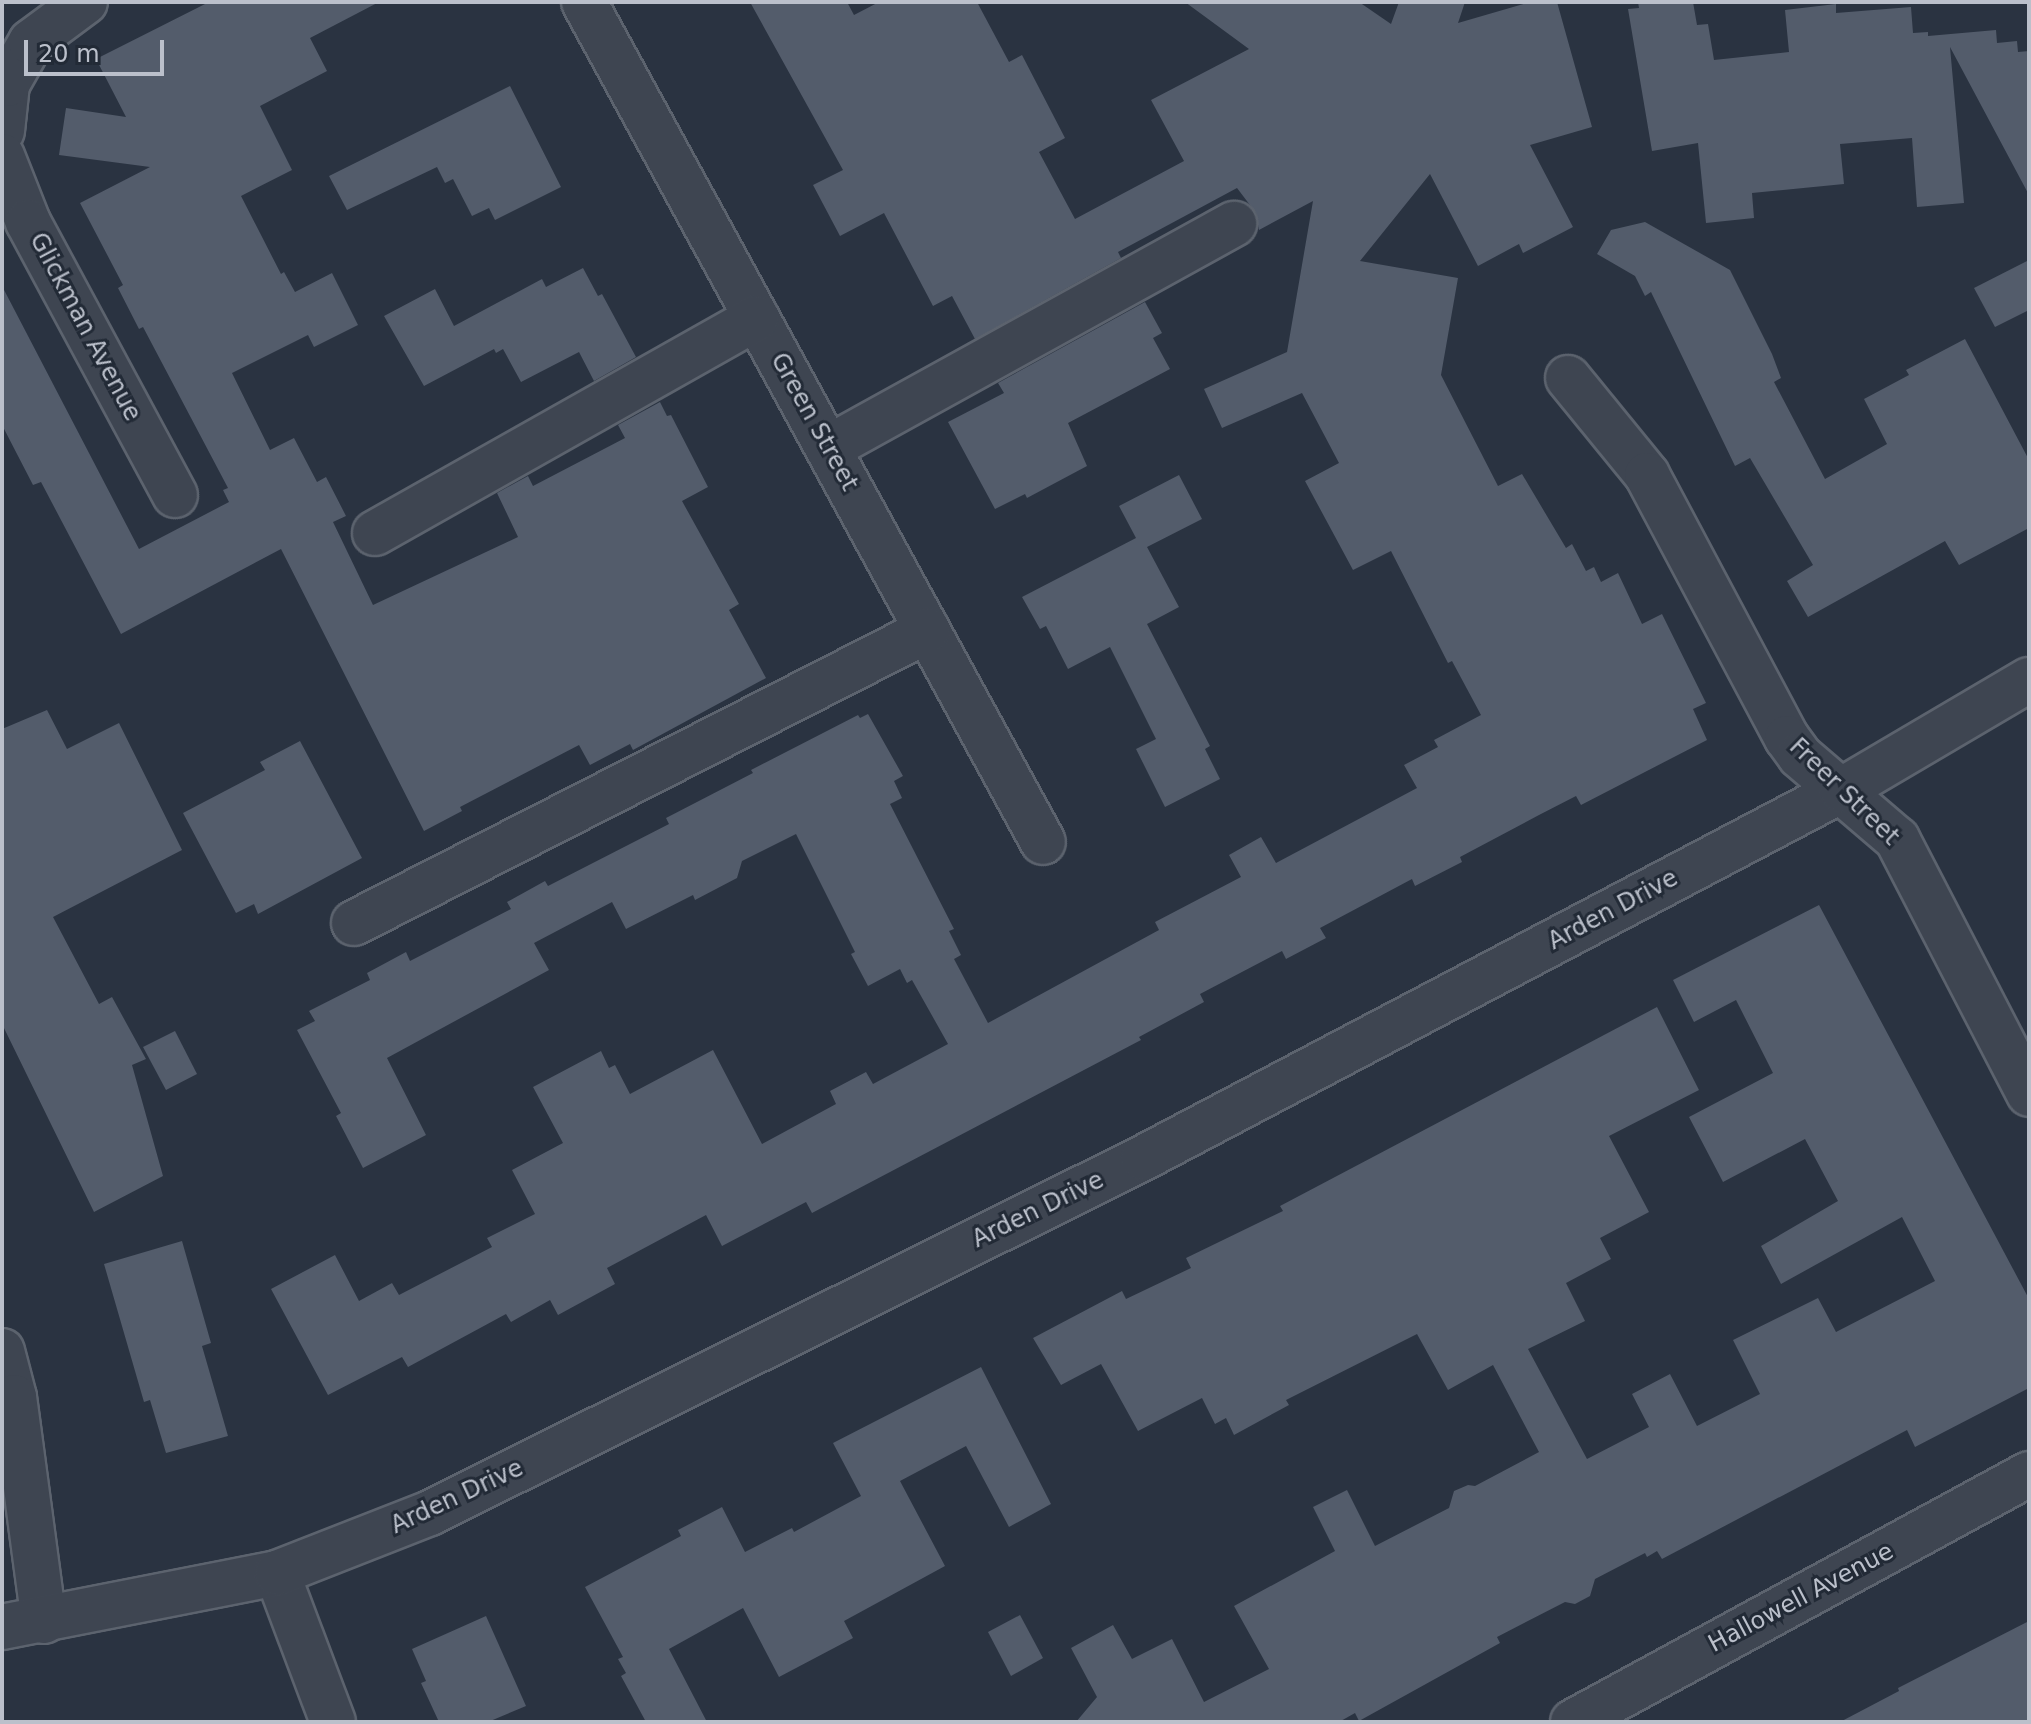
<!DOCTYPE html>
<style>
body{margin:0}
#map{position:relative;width:2031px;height:1724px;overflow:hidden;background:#2a3341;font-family:"DejaVu Sans",sans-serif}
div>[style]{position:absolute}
.building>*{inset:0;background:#535c6b}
.roads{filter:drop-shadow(2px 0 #5c636e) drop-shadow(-2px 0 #5c636e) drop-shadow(0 2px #5c636e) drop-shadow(0 -2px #5c636e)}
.minor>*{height:44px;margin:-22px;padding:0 22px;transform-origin:22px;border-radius:22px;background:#3e4551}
span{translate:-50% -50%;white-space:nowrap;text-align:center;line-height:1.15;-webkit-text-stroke:6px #222a36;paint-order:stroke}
.street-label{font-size:24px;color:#bbc0cb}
.frame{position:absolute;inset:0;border:4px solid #bbc0cb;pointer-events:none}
.scale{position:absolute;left:24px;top:40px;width:140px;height:36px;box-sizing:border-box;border:4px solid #bbc0cb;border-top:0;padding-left:10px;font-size:24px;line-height:28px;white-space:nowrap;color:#bbc0cb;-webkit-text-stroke:6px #222a36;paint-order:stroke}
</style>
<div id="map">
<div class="building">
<div style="clip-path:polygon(209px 2px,379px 2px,310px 38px,327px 71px,260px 106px,292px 170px,241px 196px,281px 274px,284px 272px,295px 292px,332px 273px,358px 325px,314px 347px,308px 335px,232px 373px,270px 450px,294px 438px,317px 482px,326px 477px,346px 516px,333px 522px,373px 605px,518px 537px,497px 493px,528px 476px,533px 486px,625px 438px,618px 425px,660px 402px,667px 416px,671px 415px,708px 487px,682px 501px,739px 604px,729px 610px,766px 678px,633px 750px,630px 744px,590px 765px,579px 745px,460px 807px,462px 811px,424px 831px,281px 549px,121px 634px,41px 482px,33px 485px,2px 425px,2px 286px,139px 549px,229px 502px,223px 490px,228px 488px,143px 327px,139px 329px,118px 288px,123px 285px,80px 203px,150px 167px,59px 155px,66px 108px,126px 117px,96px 59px)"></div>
<div style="clip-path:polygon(750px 2px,847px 2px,854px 15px,879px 2px,977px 2px,1009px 62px,1022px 55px,1065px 138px,1039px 152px,1075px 219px,1184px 161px,1151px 100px,1249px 49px,1185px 2px,1359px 2px,1391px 24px,1399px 2px,1465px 2px,1458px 23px,1530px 2px,1557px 2px,1592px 127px,1530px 145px,1573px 227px,1523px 253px,1519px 244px,1478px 266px,1430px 174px,1360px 261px,1458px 278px,1441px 375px,1498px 486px,1522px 474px,1566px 548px,1572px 544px,1586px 571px,1594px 567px,1601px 582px,1618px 573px,1642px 624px,1662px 614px,1706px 703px,1693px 709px,1707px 740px,1581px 805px,1576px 796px,1539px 815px,1460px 857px,1462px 862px,1415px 886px,1412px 879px,1320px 928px,1326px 938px,1286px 959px,1282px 951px,1200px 994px,1204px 1002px,1139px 1037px,1141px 1040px,812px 1213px,806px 1202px,722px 1246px,706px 1215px,607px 1268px,615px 1284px,558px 1315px,550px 1300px,511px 1322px,506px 1314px,408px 1367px,402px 1357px,328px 1395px,271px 1289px,335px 1255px,359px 1301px,392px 1283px,399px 1295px,492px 1247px,487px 1238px,535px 1214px,512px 1170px,563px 1143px,533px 1087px,601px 1051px,609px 1068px,615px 1065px,630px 1094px,713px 1050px,762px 1144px,836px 1104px,830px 1091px,866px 1072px,873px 1084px,948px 1044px,912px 980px,907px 983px,900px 969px,868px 986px,851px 954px,855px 952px,796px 834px,742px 861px,737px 878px,695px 900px,693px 895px,626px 929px,612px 902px,534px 943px,549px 970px,387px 1058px,426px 1135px,363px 1168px,336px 1116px,341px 1113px,297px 1030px,315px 1021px,309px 1011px,370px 980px,367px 973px,406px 952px,410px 961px,511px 909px,507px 902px,545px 881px,548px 886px,669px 824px,666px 818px,753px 773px,751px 770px,858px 715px,860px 718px,868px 714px,903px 776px,894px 781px,902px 798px,890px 804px,954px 929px,949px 931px,961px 955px,954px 959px,988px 1023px,1159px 930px,1155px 922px,1241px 877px,1229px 855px,1261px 837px,1276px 863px,1417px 788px,1404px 765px,1438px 747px,1434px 740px,1481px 715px,1452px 661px,1448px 663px,1391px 551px,1353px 570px,1305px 481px,1339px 463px,1302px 393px,1222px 428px,1204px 389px,1287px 352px,1313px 201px,1259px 230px,1256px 213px,1237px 188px,1118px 252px,1121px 258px,975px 339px,952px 296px,933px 306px,884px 213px,840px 236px,813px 185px,843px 170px)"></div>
<div style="clip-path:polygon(1638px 2px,1693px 2px,1697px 25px,1708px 24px,1714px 60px,1789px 52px,1785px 10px,1836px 4px,1836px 13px,1911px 7px,1913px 33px,1928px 32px,1928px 36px,1996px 30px,1997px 43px,2017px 41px,2018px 52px,2029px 51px,2029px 195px,1950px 47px,1964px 203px,1917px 207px,1912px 138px,1840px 144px,1844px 184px,1752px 193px,1754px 218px,1706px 223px,1698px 143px,1652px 151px,1628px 9px,1639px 8px)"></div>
<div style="clip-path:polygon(510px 86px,561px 187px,495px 220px,489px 208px,472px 216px,453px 179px,445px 183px,437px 167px,347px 210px,329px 176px)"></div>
<div style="clip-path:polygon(1645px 222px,1730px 270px,1772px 354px,1781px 378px,1774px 382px,1825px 479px,1887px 444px,1864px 399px,1909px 375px,1906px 370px,1965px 339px,2029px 460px,2029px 528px,1959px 565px,1945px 541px,1808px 617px,1787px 581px,1813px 565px,1750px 458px,1735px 466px,1651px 292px,1645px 296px,1635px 276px,1597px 254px,1611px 230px)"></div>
<div style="clip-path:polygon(2029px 260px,2029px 310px,1995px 327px,1974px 288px)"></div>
<div style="clip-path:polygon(583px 268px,598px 296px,602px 294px,636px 357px,594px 381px,579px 352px,521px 382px,503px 349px,496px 353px,494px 349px,424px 386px,384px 316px,435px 289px,454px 326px,542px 279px,546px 287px)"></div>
<div style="clip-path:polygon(1145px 302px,1162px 333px,1153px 338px,1170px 369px,1068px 423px,1087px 466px,1027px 498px,1025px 494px,995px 509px,948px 422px,1004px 393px,998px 383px)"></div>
<div style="clip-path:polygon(1179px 475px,1202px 519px,1147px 547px,1179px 607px,1147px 624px,1210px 746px,1205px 749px,1220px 779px,1165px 807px,1136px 749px,1156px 739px,1110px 647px,1068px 669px,1046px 626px,1040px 629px,1022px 597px,1136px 538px,1119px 506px)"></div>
<div style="clip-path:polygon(47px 710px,67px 749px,119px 723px,182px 850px,53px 917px,99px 1004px,112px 997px,146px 1059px,132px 1065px,163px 1176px,94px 1212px,2px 1024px,2px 729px)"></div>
<div style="clip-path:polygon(300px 741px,362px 858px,258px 914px,254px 904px,236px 913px,183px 813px,265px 770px,260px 762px)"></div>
<div style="clip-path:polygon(1819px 905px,2029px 1299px,2029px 1388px,1915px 1447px,1907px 1430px,1662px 1559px,1657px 1551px,1647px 1557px,1645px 1553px,1595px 1579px,1590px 1596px,1575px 1604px,1565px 1602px,1497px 1637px,1500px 1643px,1359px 1721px,1355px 1713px,1339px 1722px,1076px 1722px,1097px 1697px,1071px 1648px,1113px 1625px,1132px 1659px,1172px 1639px,1204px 1702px,1269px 1669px,1234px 1606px,1335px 1551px,1313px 1507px,1347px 1490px,1375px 1546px,1449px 1508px,1454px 1491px,1468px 1485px,1475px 1486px,1539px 1452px,1493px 1365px,1448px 1390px,1417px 1334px,1286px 1400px,1289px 1405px,1234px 1435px,1226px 1418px,1215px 1424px,1202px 1398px,1138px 1431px,1101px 1364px,1061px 1385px,1033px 1338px,1122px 1291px,1126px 1299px,1191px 1268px,1186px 1258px,1283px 1211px,1280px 1206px,1657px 1007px,1699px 1090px,1609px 1136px,1649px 1212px,1600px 1238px,1611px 1259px,1566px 1283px,1585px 1321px,1528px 1349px,1587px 1459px,1649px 1427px,1632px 1394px,1670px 1374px,1697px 1426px,1760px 1394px,1733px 1340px,1818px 1298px,1836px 1332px,1935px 1281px,1902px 1217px,1781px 1284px,1761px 1246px,1838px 1201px,1805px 1139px,1723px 1182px,1689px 1117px,1773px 1073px,1736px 1000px,1694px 1022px,1673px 980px)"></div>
<div style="clip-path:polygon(175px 1031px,197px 1074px,166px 1090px,143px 1047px)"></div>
<div style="clip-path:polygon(182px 1241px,211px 1343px,202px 1346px,228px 1436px,166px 1453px,150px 1400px,144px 1402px,104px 1264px)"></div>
<div style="clip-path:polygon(981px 1367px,1051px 1504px,1009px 1527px,966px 1446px,900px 1481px,945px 1566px,844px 1621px,853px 1638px,779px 1677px,743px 1608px,669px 1649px,707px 1722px,646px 1722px,621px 1676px,626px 1673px,618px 1659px,623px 1657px,585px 1587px,681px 1536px,678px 1530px,722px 1507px,745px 1552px,792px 1528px,794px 1532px,861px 1496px,833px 1443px)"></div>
<div style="clip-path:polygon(1020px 1615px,1043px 1658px,1011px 1676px,988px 1632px)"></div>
<div style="clip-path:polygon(486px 1616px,526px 1706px,488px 1722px,439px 1722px,421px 1683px,426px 1681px,412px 1649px)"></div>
<div style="clip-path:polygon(2029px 1621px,2029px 1722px,1840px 1722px,1899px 1691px,1898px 1688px)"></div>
</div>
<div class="roads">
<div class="minor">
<div style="left:584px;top:2px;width:957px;rotate:61.35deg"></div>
<div style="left:2px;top:131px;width:47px;rotate:-83.9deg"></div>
<div style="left:7px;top:84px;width:48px;rotate:-60.3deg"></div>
<div style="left:31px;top:42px;width:67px;rotate:-36.5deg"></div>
<div style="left:2px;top:156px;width:71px;rotate:68.5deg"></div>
<div style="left:28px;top:222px;width:310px;rotate:61.7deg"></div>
<div style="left:1568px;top:378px;width:125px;rotate:50.8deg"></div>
<div style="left:1647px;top:475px;width:298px;rotate:62deg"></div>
<div style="left:1787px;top:738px;width:22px;rotate:54deg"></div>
<div style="left:1800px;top:756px;width:128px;rotate:40.6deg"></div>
<div style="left:1897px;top:839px;width:287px;rotate:62.6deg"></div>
<div style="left:828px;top:448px;width:464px;rotate:-28.9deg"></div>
<div style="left:375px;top:533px;width:438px;rotate:-29.4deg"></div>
<div style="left:354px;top:923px;width:644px;rotate:-27.04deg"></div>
<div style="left:2px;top:1351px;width:48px;rotate:75.4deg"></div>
<div style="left:14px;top:1397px;width:226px;rotate:82.4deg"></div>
<div style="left:277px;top:1573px;width:159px;rotate:69.4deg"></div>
<div style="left:2px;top:1627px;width:280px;rotate:-11.1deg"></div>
<div style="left:277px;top:1573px;width:164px;rotate:-21.4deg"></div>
<div style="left:430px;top:1513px;width:796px;rotate:-26.47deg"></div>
<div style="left:1143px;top:1158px;width:790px;rotate:-27.77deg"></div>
<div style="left:1842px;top:790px;width:217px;rotate:-30.5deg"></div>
<div style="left:1573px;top:1722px;width:519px;rotate:-28.54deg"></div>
</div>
</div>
<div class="street-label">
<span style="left:85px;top:327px;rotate:62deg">Glickman Avenue</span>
<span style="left:814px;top:422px;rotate:61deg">Green Street</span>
<span style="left:1844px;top:792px;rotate:44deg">Freer Street</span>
<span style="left:1613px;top:910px;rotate:-28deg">Arden Drive</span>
<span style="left:1038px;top:1210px;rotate:-26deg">Arden Drive</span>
<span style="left:457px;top:1497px;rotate:-25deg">Arden Drive</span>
<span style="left:1801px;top:1598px;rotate:-28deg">Hallowell Avenue</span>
</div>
<div class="frame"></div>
<div class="scale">20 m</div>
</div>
